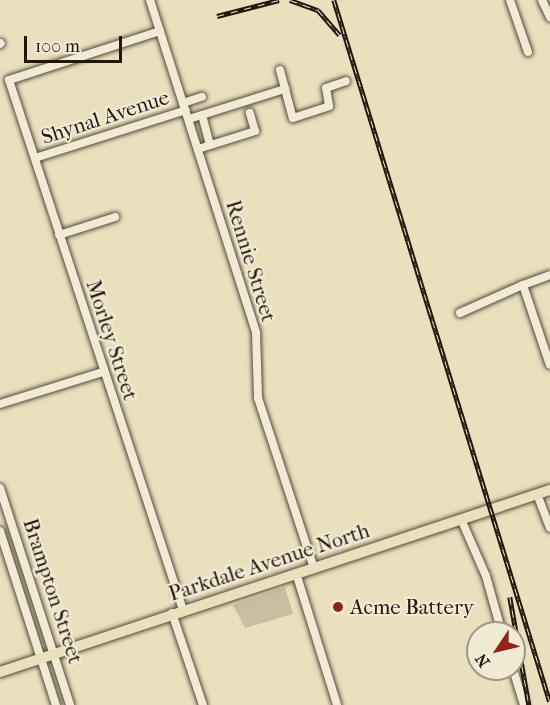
<!DOCTYPE html>
<style>
body{margin:0}
#map{position:relative;width:550px;height:705px;overflow:hidden;background:#eae0be;font-family:"IM FELL French Canon",serif}
div>[style]{position:absolute}
[style*='--x']{left:calc(var(--x)*1px);top:calc(var(--y)*1px);width:calc(var(--w)*1px);rotate:calc(var(--a)*1deg)}
.green>*{inset:0;background:#c8bea0}
.roads{filter:drop-shadow(0 0 2px #554939) drop-shadow(0 0 2px #554939)}
.minor>*{height:8px;margin:-4px;padding:0 4px;transform-origin:4px;border-radius:4px;background:#f1ebd5}
.major>*{height:10px;margin:-5px;padding:0 5px;transform-origin:5px;border-radius:5px;background:#eae0be}
.rail>*{height:4.5px;margin-top:-2.25px;transform-origin:0;background:repeating-linear-gradient(90deg,#f1ebd5 0 7px,#23170d 0 14px);box-sizing:border-box;border-block:2px solid #23170d}
.dots>*{width:16px;height:16px;translate:-50% -50%;box-sizing:border-box;border:3px solid #f1ebd5;border-radius:50%}
span{translate:-50% -50%;white-space:nowrap;text-align:center;line-height:1.15;-webkit-text-stroke:4.5px #f1ebd5;paint-order:stroke}
.street-label{font-size:21px;color:#23170d}
.poi-label{font-size:21px;color:#23170d}
.left{translate:0 -50%;text-align:left}
.north{position:absolute;left:466px;top:621px;width:60px;height:60px;box-sizing:border-box;background:#f1ebd5;border:2px solid #9f9685;border-radius:50%;rotate:235deg;font-size:16px;font-weight:700;line-height:24px;text-align:center;color:#23170d}
.north::after{content:'';display:block;margin:auto;width:21px;height:27px;background:#8f2418;clip-path:polygon(50% 0,100% 100%,50% 72%,0 100%)}
.scale{position:absolute;left:24px;top:36px;width:98px;height:27px;box-sizing:border-box;border:3px solid #23170d;border-top:0;padding-left:8px;font-size:18px;line-height:21px;white-space:nowrap;color:#23170d;-webkit-text-stroke:4px #f1ebd5;paint-order:stroke}
</style>
<div id="map">
<div class="green">
<i style="clip-path:polygon(285px 587px,293px 614px,245px 628px,233px 605px)"></i>
</div>
<div class="roads">
<div class="minor">
<i style="--x:150;--y:0;--w:349;--a:72.3"></i>
<i style="--x:256;--y:333;--w:65;--a:88.2"></i>
<i style="--x:258;--y:398;--w:179;--a:71.8"></i>
<i style="--x:510;--y:0;--w:55;--a:70.9"></i>
<i style="--x:542;--y:0;--w:19;--a:65"></i>
<i style="--x:160;--y:31;--w:159;--a:162"></i>
<i style="--x:9;--y:80;--w:558;--a:71.82"></i>
<i style="--x:0;--y:44;--w:1;--a:-45"></i>
<i style="--x:280;--y:70;--w:20;--a:75"></i>
<i style="--x:183;--y:103;--w:20;--a:-18"></i>
<i style="--x:202;--y:115;--w:31;--a:75"></i>
<i style="--x:189;--y:119;--w:101;--a:-17.4"></i>
<i style="--x:285;--y:89;--w:30;--a:75"></i>
<i style="--x:293;--y:118;--w:38;--a:-18"></i>
<i style="--x:329;--y:106;--w:18;--a:-99"></i>
<i style="--x:326;--y:88;--w:21;--a:-19"></i>
<i style="--x:198;--y:149;--w:60;--a:-17.5"></i>
<i style="--x:255;--y:131;--w:19;--a:-106"></i>
<i style="--x:35;--y:158;--w:158;--a:-17.6"></i>
<i style="--x:59;--y:235;--w:59;--a:-17.8"></i>
<i style="--x:523;--y:285;--w:29;--a:-20"></i>
<i style="--x:460;--y:313;--w:69;--a:-24"></i>
<i style="--x:523;--y:285;--w:84;--a:71.4"></i>
<i style="--x:0;--y:404;--w:108;--a:-17.3"></i>
<i style="--x:0;--y:488;--w:228;--a:72.1"></i>
<i style="--x:537;--y:494;--w:36;--a:69"></i>
<i style="--x:461;--y:519;--w:62;--a:66.3"></i>
<i style="--x:486;--y:576;--w:59;--a:74.3"></i>
<i style="--x:0;--y:531;--w:183;--a:72.2"></i>
<i style="--x:296;--y:573;--w:138;--a:72.7"></i>
<i style="--x:172;--y:613;--w:97;--a:71.4"></i>
<i style="--x:513;--y:669;--w:38;--a:73"></i>
</div>
<div class="major">
<i style="--x:0;--y:672;--w:579;--a:-18.31"></i>
</div>
</div>
<div class="rail">
<i style="--x:290;--y:0;--w:30;--a:20"></i>
<i style="--x:318;--y:10;--w:33;--a:49"></i>
<i style="--x:334;--y:0;--w:734;--a:72.9"></i>
<i style="--x:217;--y:16;--w:64;--a:-14.5"></i>
<i style="--x:510;--y:597;--w:110;--a:80"></i>
</div>
<div class="dots">
<i style="left:338px;top:607px;background:#8f2418"></i>
</div>
<div class="street-label">
<span style="left:105px;top:117px;rotate:-18deg">Shynal Avenue</span>
<span style="left:251px;top:261px;rotate:73deg">Rennie Street</span>
<span style="left:112px;top:340px;rotate:72deg">Morley Street</span>
<span style="left:269px;top:562px;rotate:-18deg">Parkdale Avenue North</span>
<span style="left:53px;top:591px;rotate:72deg">Brampton Street</span>
</div>
<div class="poi-label">
<span class="left" style="left:350px;top:607px">Acme Battery</span>
</div>
<div class="north">N</div>
<div class="scale">100 m</div>
</div>
